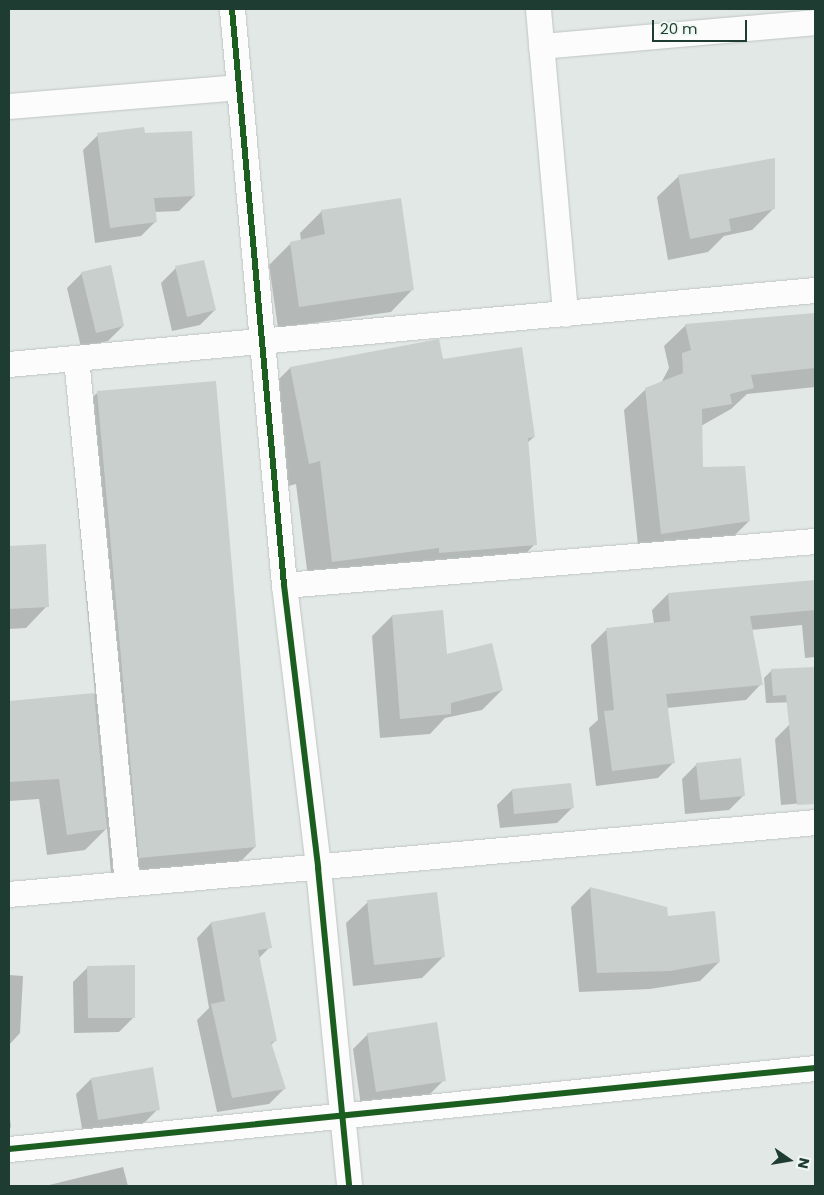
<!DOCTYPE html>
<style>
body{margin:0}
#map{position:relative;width:824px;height:1195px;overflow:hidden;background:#e2e8e5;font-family:Poppins,sans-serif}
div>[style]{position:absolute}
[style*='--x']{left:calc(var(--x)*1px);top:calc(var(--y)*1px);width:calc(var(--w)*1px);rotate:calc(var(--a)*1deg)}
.shadow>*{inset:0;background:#0003}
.building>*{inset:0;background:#c9cfcc}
.roads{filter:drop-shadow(0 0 1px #bfc5c2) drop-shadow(0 0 1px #bfc5c2)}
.street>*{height:25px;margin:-12.5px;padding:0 12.5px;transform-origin:12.5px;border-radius:12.5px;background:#fbfcfb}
.cycleway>*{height:6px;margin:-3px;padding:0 3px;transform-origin:3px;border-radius:3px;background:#1b5e20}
span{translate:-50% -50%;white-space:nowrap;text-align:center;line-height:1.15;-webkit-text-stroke:4px #f0f8f3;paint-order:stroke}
.frame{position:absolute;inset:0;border:10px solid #1f3c33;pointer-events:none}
.north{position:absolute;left:764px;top:1135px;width:50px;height:50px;-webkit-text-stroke:4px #f0f8f3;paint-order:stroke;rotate:103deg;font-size:14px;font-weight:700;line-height:20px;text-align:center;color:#1f3c33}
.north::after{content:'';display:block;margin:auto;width:18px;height:22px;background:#1f3c33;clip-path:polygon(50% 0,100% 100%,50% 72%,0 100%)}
.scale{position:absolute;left:652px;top:20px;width:95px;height:22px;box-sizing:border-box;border:2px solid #1f3c33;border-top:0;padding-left:6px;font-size:15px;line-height:18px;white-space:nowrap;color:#1f3c33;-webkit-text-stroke:4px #f0f8f3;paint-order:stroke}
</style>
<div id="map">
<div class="shadow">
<i style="clip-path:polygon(144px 134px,194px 196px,179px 211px,154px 212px,156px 221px,141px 236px,95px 243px,83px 150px,98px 135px)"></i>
<i style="clip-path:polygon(679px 176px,774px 208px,752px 230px,724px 236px,708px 252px,668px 260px,657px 197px)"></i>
<i style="clip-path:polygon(322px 211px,412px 290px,391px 312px,278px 328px,269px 265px,291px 243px,301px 241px,300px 233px)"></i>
<i style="clip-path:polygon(176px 268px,215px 310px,200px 325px,172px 331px,161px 283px)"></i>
<i style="clip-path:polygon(82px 273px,123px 326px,108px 341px,81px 347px,67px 288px)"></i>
<i style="clip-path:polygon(815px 314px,815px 387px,747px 394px,731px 409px,701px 426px,702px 468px,749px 521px,728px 542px,639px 555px,624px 410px,646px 389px,661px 383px,669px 368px,664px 346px,686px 325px)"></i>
<i style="clip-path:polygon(442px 360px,534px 437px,527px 443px,535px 544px,512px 568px,309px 585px,296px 484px,285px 487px,266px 392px,290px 368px)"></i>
<i style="clip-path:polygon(97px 393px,255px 847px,228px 874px,112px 884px,107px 828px,85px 850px,47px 855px,39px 799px,9px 801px,9px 702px,95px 694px,70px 420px)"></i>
<i style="clip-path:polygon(45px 546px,47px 606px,26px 628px,9px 629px,9px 548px)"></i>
<i style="clip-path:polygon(815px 581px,815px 657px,805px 658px,802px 625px,751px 630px,761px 684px,746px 700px,667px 708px,674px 762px,658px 778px,596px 786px,589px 728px,598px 720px,591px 645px,607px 629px,654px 624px,652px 610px,668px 594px)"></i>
<i style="clip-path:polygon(392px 616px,445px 656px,502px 690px,482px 710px,445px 718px,430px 734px,380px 738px,372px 636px)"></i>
<i style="clip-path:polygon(772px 670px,798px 702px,766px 703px,764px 678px)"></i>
<i style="clip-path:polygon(815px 721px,815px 802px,781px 805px,775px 739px,790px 724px)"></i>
<i style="clip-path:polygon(697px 764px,744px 795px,729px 810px,685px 814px,682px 779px)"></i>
<i style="clip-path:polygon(512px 790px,572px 808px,557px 823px,500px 828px,497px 805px)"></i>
<i style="clip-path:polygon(590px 888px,666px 908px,666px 917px,719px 962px,700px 981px,650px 989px,579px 992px,571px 907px)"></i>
<i style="clip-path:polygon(368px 902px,443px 957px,422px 978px,353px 986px,346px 923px)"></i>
<i style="clip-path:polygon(211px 923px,270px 947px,258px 959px,276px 1040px,270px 1046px,284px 1089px,269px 1104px,217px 1112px,197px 1020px,209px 1008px,197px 938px)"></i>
<i style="clip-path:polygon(88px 967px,134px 1017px,119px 1032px,74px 1033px,73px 982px)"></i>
<i style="clip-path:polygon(9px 975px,23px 976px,20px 1033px,9px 1045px)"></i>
<i style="clip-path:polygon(368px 1034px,444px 1080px,429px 1095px,361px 1106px,353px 1049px)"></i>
<i style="clip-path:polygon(91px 1079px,157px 1110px,142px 1125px,83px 1134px,76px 1094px)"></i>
<i style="clip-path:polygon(9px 1111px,11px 1127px,9px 1129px)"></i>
<i style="clip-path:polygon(123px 1167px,128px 1186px,45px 1186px)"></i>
</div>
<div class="building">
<i style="clip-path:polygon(144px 127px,145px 133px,192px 131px,195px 196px,154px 198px,157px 222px,110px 228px,97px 133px)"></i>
<i style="clip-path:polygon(775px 158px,775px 209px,729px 219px,731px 231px,690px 239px,678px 175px)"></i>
<i style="clip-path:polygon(401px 198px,414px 290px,299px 307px,290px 242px,325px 234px,321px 210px)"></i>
<i style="clip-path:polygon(204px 260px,216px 310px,187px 317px,175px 266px)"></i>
<i style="clip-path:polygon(111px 265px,124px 326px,96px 333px,81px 272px)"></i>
<i style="clip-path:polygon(815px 313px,815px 368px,751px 375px,754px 388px,730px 394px,732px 404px,702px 409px,703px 467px,745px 466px,750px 521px,661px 534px,645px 388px,683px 373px,682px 353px,691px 350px,685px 324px)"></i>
<i style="clip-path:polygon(439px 339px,443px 359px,522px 347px,535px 437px,528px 438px,537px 545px,439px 553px,439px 548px,332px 562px,320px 461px,309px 464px,290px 367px)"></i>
<i style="clip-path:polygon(216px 381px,256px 847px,139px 858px,97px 391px)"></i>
<i style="clip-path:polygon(46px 544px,49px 607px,9px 609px,9px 546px)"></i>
<i style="clip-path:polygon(815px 580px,815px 610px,750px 616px,763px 685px,666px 694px,675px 763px,612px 771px,604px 711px,614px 710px,606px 628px,670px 621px,668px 593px)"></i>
<i style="clip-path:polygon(443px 610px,447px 654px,492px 643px,503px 690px,451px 703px,451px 714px,400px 719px,392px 615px)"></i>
<i style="clip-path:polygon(815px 667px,815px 804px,797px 805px,786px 695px,773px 696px,771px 669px)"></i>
<i style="clip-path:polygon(94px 693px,107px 829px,67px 835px,59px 779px,9px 782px,9px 701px)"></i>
<i style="clip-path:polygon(741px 758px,745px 796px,700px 800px,696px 763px)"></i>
<i style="clip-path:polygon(571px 783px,574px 808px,514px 814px,512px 789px)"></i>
<i style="clip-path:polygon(590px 887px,667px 907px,668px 916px,715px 911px,720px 962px,670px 971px,597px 973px)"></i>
<i style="clip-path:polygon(437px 892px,445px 957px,374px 965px,367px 900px)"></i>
<i style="clip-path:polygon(265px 912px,272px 948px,258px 950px,277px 1041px,271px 1042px,286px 1089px,232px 1098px,211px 1004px,225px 1001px,211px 922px)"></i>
<i style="clip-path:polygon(135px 965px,135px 1018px,88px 1018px,87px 966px)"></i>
<i style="clip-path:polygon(437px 1022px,446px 1081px,376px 1092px,367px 1033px)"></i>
<i style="clip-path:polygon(153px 1067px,160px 1110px,98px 1120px,91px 1078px)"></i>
</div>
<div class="roads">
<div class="street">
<i style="--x:232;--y:9;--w:578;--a:84.84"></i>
<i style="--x:284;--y:585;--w:285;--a:83.1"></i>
<i style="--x:318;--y:868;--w:320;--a:84.4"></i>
<i style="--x:538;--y:9;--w:306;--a:84.9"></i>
<i style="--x:541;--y:46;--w:275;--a:-5"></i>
<i style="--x:9;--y:106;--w:231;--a:-4.7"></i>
<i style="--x:76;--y:358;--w:527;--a:84.45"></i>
<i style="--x:9;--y:364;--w:809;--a:-5.25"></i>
<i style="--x:284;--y:585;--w:533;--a:-4.74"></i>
<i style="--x:9;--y:894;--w:809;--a:-5.1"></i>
<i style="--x:9;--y:1149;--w:810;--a:-5.74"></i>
</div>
</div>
<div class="cycleway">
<i style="--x:232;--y:9;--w:578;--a:84.84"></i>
<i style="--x:284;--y:585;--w:285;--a:83.1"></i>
<i style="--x:318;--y:868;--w:320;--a:84.4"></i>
<i style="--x:9;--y:1149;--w:810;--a:-5.74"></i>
</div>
<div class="frame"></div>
<div class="north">N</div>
<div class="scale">20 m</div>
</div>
